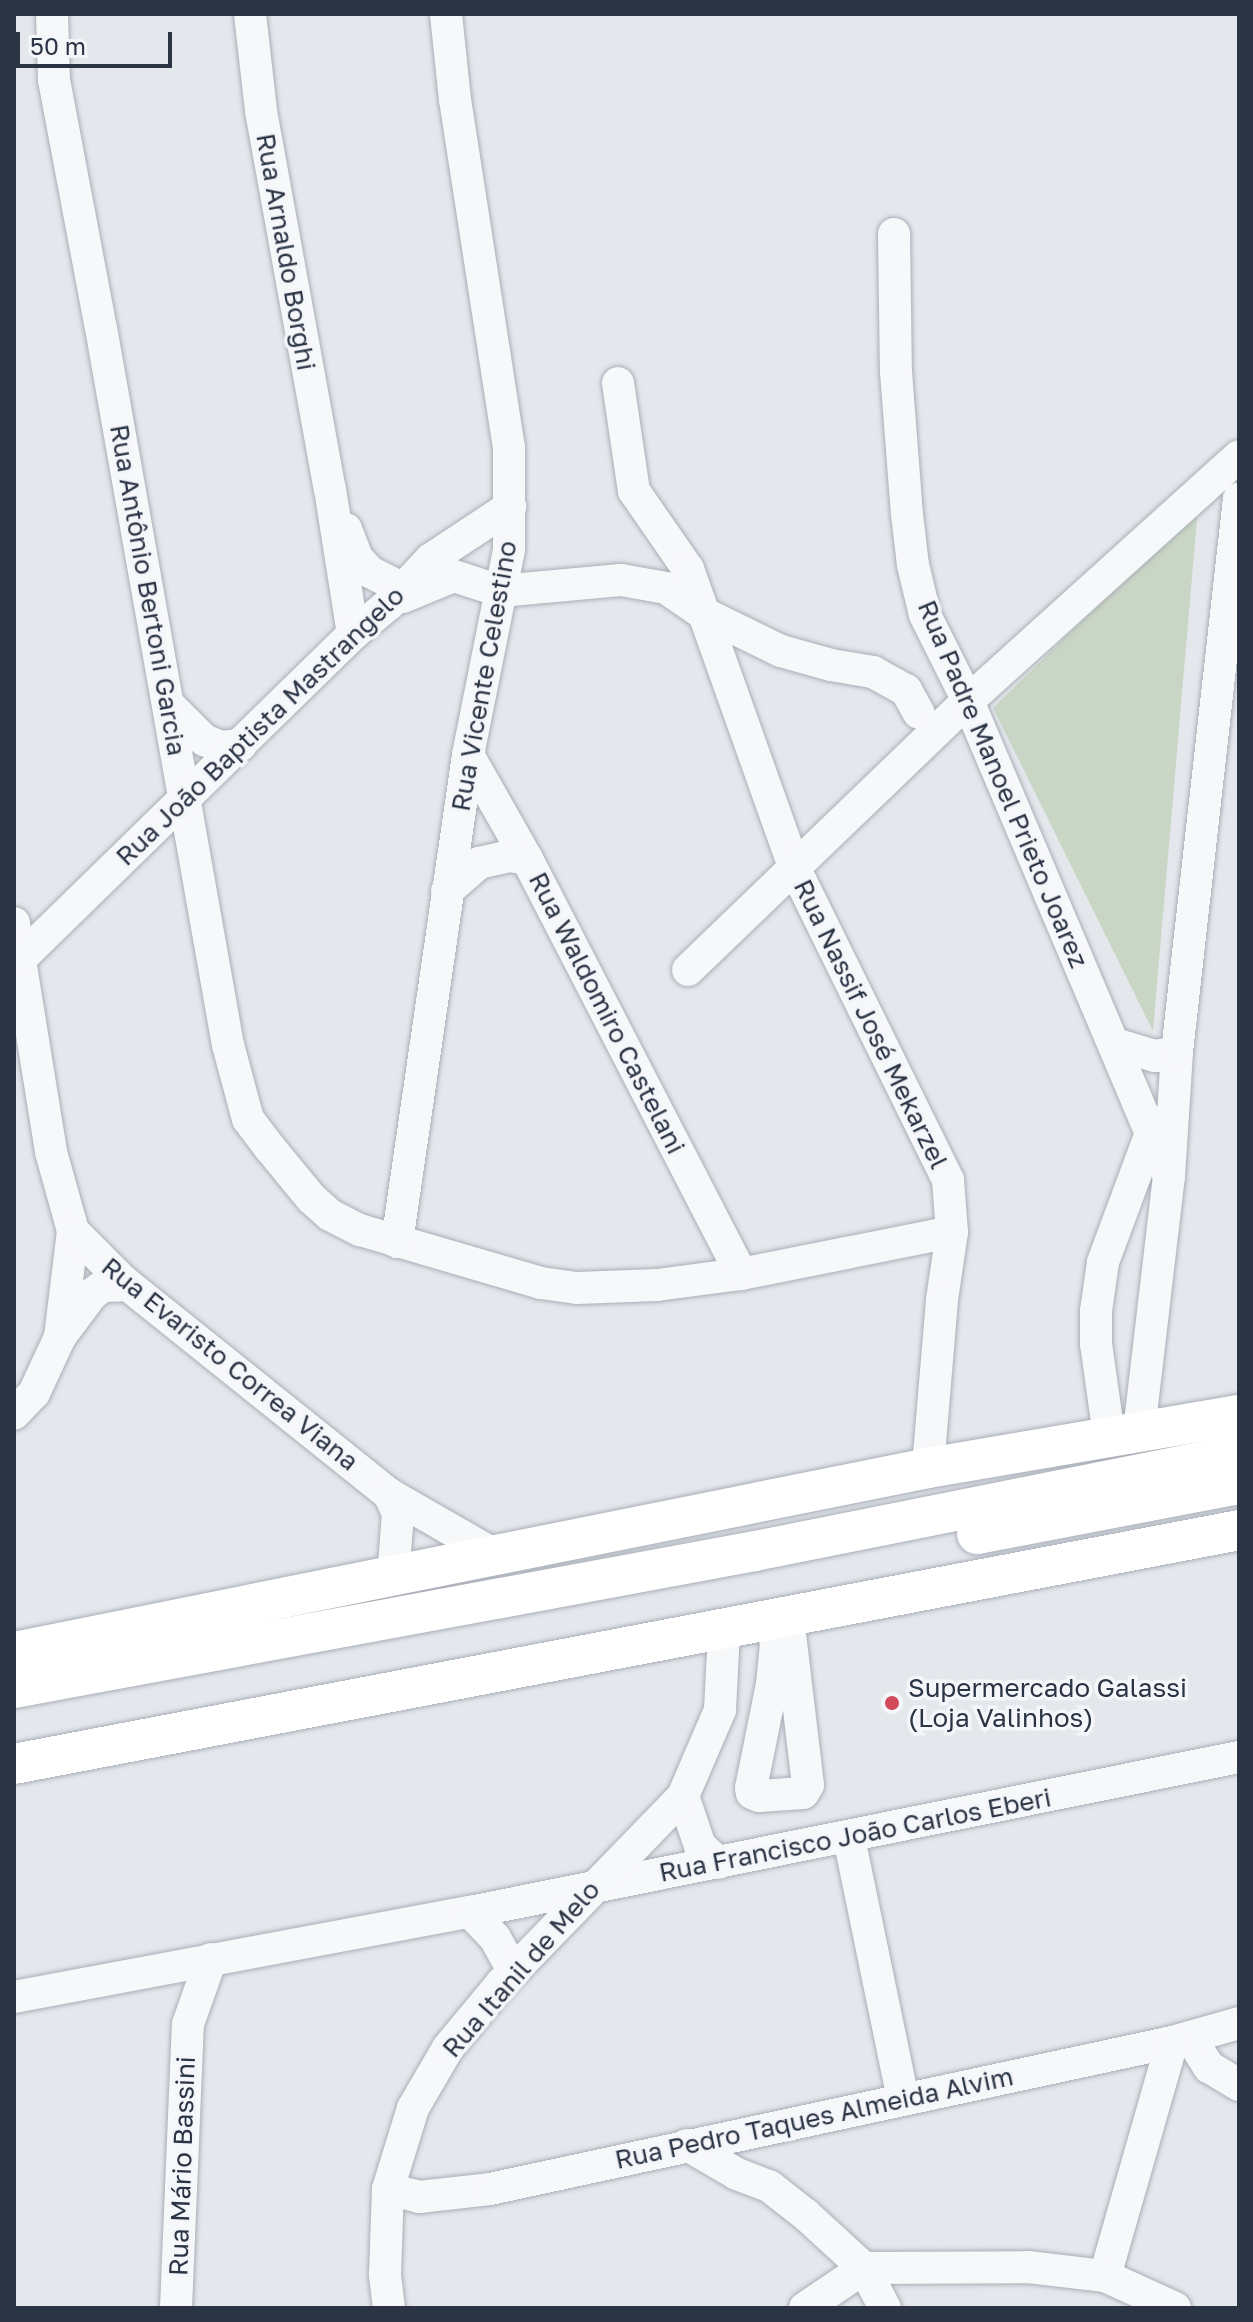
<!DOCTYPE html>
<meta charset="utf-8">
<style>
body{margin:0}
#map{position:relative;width:1253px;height:2322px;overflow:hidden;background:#e4e7ec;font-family:"Golos Text",sans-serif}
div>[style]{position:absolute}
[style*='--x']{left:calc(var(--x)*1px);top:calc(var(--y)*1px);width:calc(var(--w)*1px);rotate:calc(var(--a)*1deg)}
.green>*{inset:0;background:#c9d6c5}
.roads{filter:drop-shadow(0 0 2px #a9aeb7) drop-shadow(0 0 2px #a9aeb7)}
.minor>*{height:32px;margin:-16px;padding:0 16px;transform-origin:16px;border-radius:16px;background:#f7f8fa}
.major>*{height:40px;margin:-20px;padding:0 20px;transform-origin:20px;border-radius:20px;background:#fff}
.dots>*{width:22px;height:22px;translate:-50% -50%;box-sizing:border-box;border:4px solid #f4f6f9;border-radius:50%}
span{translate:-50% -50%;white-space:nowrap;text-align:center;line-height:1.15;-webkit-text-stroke:7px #f4f6f9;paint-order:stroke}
.street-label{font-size:26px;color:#2b3445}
.poi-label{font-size:26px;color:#2b3445}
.left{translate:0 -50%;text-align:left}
.frame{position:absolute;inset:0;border:16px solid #2b3445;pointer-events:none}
.scale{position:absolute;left:16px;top:32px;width:156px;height:36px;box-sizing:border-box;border:4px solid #2b3445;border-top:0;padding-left:10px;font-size:24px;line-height:28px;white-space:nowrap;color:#2b3445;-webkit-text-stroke:6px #f4f6f9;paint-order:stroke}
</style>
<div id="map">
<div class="green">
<i style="clip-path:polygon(1198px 507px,1153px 1031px,993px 708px)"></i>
</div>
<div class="roads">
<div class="minor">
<i style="--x:52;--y:14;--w:66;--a:88.3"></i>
<i style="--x:54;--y:80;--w:252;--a:79.3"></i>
<i style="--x:101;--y:328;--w:728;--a:79.96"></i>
<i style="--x:228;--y:1045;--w:77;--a:74.9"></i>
<i style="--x:248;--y:1119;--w:36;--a:53"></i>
<i style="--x:270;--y:1148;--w:65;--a:50.6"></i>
<i style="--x:311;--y:1198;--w:25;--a:42"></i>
<i style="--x:330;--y:1215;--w:34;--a:27"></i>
<i style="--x:360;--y:1230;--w:189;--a:16.3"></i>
<i style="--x:541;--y:1283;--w:36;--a:8"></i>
<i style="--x:577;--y:1288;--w:80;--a:-2.1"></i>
<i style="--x:657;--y:1285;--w:85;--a:-7.5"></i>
<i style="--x:741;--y:1274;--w:215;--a:-11.3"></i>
<i style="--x:250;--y:14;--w:98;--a:83.5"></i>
<i style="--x:261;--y:111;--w:384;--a:79.7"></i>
<i style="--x:330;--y:489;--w:147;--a:81"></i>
<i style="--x:894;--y:234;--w:138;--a:89.2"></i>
<i style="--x:896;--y:372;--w:142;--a:85.6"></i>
<i style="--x:907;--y:514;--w:51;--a:83.3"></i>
<i style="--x:913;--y:565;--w:51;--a:76.5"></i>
<i style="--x:925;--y:615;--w:96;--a:63.4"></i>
<i style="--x:968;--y:701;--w:516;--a:67.06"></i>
<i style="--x:618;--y:383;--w:109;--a:81.6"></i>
<i style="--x:634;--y:491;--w:95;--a:55.3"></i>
<i style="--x:688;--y:569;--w:316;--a:70.4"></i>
<i style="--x:794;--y:867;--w:349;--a:63.8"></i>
<i style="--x:948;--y:1180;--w:52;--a:85.6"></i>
<i style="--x:952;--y:1232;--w:69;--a:98.4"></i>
<i style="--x:942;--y:1300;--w:169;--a:94.8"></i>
<i style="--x:346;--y:529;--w:31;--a:69"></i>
<i style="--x:357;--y:558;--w:19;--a:47"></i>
<i style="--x:370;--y:572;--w:36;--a:27"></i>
<i style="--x:403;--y:597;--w:55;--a:-22.4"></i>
<i style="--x:454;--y:576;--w:48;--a:18.1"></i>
<i style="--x:500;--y:591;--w:121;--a:-5.2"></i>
<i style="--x:621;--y:580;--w:46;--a:10.1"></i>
<i style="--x:666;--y:588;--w:42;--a:34.4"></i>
<i style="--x:701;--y:612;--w:89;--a:26"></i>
<i style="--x:781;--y:651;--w:52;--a:15.6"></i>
<i style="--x:831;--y:665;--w:43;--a:9.5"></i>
<i style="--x:873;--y:672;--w:38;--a:29"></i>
<i style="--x:906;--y:690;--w:26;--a:61"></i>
<i style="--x:169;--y:705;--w:49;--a:45"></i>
<i style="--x:204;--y:740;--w:18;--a:22"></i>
<i style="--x:221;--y:747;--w:20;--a:-6"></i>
<i style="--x:468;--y:755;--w:120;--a:60.4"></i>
<i style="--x:527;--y:859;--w:467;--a:62.7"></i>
<i style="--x:447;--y:891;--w:43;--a:-41.2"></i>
<i style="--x:479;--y:863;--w:32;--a:-13"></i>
<i style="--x:510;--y:856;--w:17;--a:10"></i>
<i style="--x:14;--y:923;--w:232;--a:80.8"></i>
<i style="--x:51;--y:1152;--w:82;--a:74.4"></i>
<i style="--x:73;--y:1231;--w:107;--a:97"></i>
<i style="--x:60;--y:1337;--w:62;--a:114.9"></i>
<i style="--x:34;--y:1393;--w:29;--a:134"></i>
<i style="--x:21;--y:958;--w:464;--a:-44.3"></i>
<i style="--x:353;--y:634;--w:47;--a:-39.8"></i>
<i style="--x:389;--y:604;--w:62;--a:-47"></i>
<i style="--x:431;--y:559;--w:95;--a:-33.4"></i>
<i style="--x:688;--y:970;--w:388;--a:-43.9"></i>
<i style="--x:968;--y:701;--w:365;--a:-42.1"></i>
<i style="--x:1115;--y:1044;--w:42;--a:16.7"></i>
<i style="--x:1155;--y:1056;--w:22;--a:-10"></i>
<i style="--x:73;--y:1231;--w:71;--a:45"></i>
<i style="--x:123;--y:1281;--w:341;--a:38.7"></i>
<i style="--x:389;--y:1494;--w:122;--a:29.9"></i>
<i style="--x:397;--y:1242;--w:492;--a:-81.7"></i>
<i style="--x:468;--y:755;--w:210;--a:-78.7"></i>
<i style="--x:509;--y:549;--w:101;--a:-90"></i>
<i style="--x:509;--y:448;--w:352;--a:-98.8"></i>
<i style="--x:455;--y:100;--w:86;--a:-96"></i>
<i style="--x:60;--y:1337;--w:54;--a:-53.3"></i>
<i style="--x:92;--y:1294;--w:14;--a:-36"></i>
<i style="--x:103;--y:1286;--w:24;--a:-2"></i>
<i style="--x:1139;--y:1431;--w:257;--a:-83.3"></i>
<i style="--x:1169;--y:1176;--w:124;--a:-86.3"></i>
<i style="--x:1177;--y:1052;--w:557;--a:-83.61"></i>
<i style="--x:1109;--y:1436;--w:93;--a:-98"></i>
<i style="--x:1096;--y:1344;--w:33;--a:-90"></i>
<i style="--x:1096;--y:1311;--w:49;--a:-81.9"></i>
<i style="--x:1103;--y:1262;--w:149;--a:-69.6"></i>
<i style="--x:389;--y:1494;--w:21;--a:65"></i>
<i style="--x:398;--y:1513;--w:65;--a:94.4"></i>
<i style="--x:772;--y:1620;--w:24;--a:81"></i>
<i style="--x:776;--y:1644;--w:40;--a:95.7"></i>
<i style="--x:772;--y:1684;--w:106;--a:101.4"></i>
<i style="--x:751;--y:1788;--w:5;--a:79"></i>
<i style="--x:752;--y:1793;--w:8;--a:23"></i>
<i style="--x:759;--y:1796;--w:44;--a:-3.9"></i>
<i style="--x:803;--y:1793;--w:9;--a:-58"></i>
<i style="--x:808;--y:1785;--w:169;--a:-96.8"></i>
<i style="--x:683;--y:1796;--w:53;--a:71.2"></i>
<i style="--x:700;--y:1846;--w:25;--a:42"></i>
<i style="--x:849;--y:1838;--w:266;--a:78.3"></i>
<i style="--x:470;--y:1912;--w:36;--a:46"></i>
<i style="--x:495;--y:1938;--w:38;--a:61"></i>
<i style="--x:14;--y:1997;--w:464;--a:-10.6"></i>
<i style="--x:470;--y:1912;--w:784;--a:-11.4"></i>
<i style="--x:1190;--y:2037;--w:36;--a:58"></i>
<i style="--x:1209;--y:2067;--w:35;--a:31"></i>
<i style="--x:687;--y:2145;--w:58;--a:30.1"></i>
<i style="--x:737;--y:2174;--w:34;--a:21"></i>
<i style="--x:769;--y:2186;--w:46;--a:37.9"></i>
<i style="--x:805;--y:2214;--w:80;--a:42.5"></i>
<i style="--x:864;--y:2268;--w:45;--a:62.3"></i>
<i style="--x:388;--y:2189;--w:32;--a:14"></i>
<i style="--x:419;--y:2197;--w:71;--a:-6.4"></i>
<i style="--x:490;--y:2189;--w:698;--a:-12.16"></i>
<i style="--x:1172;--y:2042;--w:70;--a:-15.8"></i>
<i style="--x:1105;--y:2276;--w:243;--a:-74"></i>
<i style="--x:176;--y:2308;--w:284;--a:-87.6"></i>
<i style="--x:188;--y:2024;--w:69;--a:-70.5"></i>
<i style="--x:389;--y:2308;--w:34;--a:-97"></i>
<i style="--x:385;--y:2274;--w:85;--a:-88"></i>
<i style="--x:388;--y:2189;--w:85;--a:-72.8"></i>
<i style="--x:413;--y:2108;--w:69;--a:-59.7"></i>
<i style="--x:448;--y:2048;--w:85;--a:-50.3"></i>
<i style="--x:502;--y:1983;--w:260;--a:-45.9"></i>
<i style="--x:683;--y:1796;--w:94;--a:-66.7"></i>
<i style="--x:720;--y:1710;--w:80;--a:-87.1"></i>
<i style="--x:805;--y:2308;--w:71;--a:-34.1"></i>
<i style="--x:864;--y:2268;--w:164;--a:-0.3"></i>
<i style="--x:1028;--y:2267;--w:78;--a:6.7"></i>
<i style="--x:1105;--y:2276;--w:77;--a:24.6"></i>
</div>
<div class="major">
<i style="--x:977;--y:1534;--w:267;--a:-10.8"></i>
<i style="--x:14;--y:1652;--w:932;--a:-11.38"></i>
<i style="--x:928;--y:1468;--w:315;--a:-9.7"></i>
<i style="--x:14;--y:1688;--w:754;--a:-10.47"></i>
<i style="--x:755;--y:1551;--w:494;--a:-11.3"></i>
<i style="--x:14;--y:1764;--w:1247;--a:-10.81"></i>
</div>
</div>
<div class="dots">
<i style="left:892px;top:1703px;background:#d1495b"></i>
</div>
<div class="street-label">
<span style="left:286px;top:252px;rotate:80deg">Rua Arnaldo Borghi</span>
<span style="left:148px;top:590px;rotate:80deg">Rua Antônio Bertoni Garcia</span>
<span style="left:484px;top:676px;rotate:-80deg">Rua Vicente Celestino</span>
<span style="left:260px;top:726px;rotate:-44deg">Rua João Baptista Mastrangelo</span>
<span style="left:1003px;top:784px;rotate:67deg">Rua Padre Manoel Prieto Joarez</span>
<span style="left:607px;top:1013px;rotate:63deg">Rua Waldomiro Castelani</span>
<span style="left:871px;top:1024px;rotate:64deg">Rua Nassif José Mekarzel</span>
<span style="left:230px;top:1364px;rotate:39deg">Rua Evaristo Correa Viana</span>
<span style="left:855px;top:1835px;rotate:-11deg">Rua Francisco João Carlos Eberi</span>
<span style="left:521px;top:1969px;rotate:-49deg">Rua Itanil de Melo</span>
<span style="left:814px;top:2118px;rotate:-12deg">Rua Pedro Taques Almeida Alvim</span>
<span style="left:182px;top:2166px;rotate:-88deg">Rua Mário Bassini</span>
</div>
<div class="poi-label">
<span class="left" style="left:908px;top:1703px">Supermercado Galassi<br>(Loja Valinhos)</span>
</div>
<div class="frame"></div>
<div class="scale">50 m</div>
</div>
